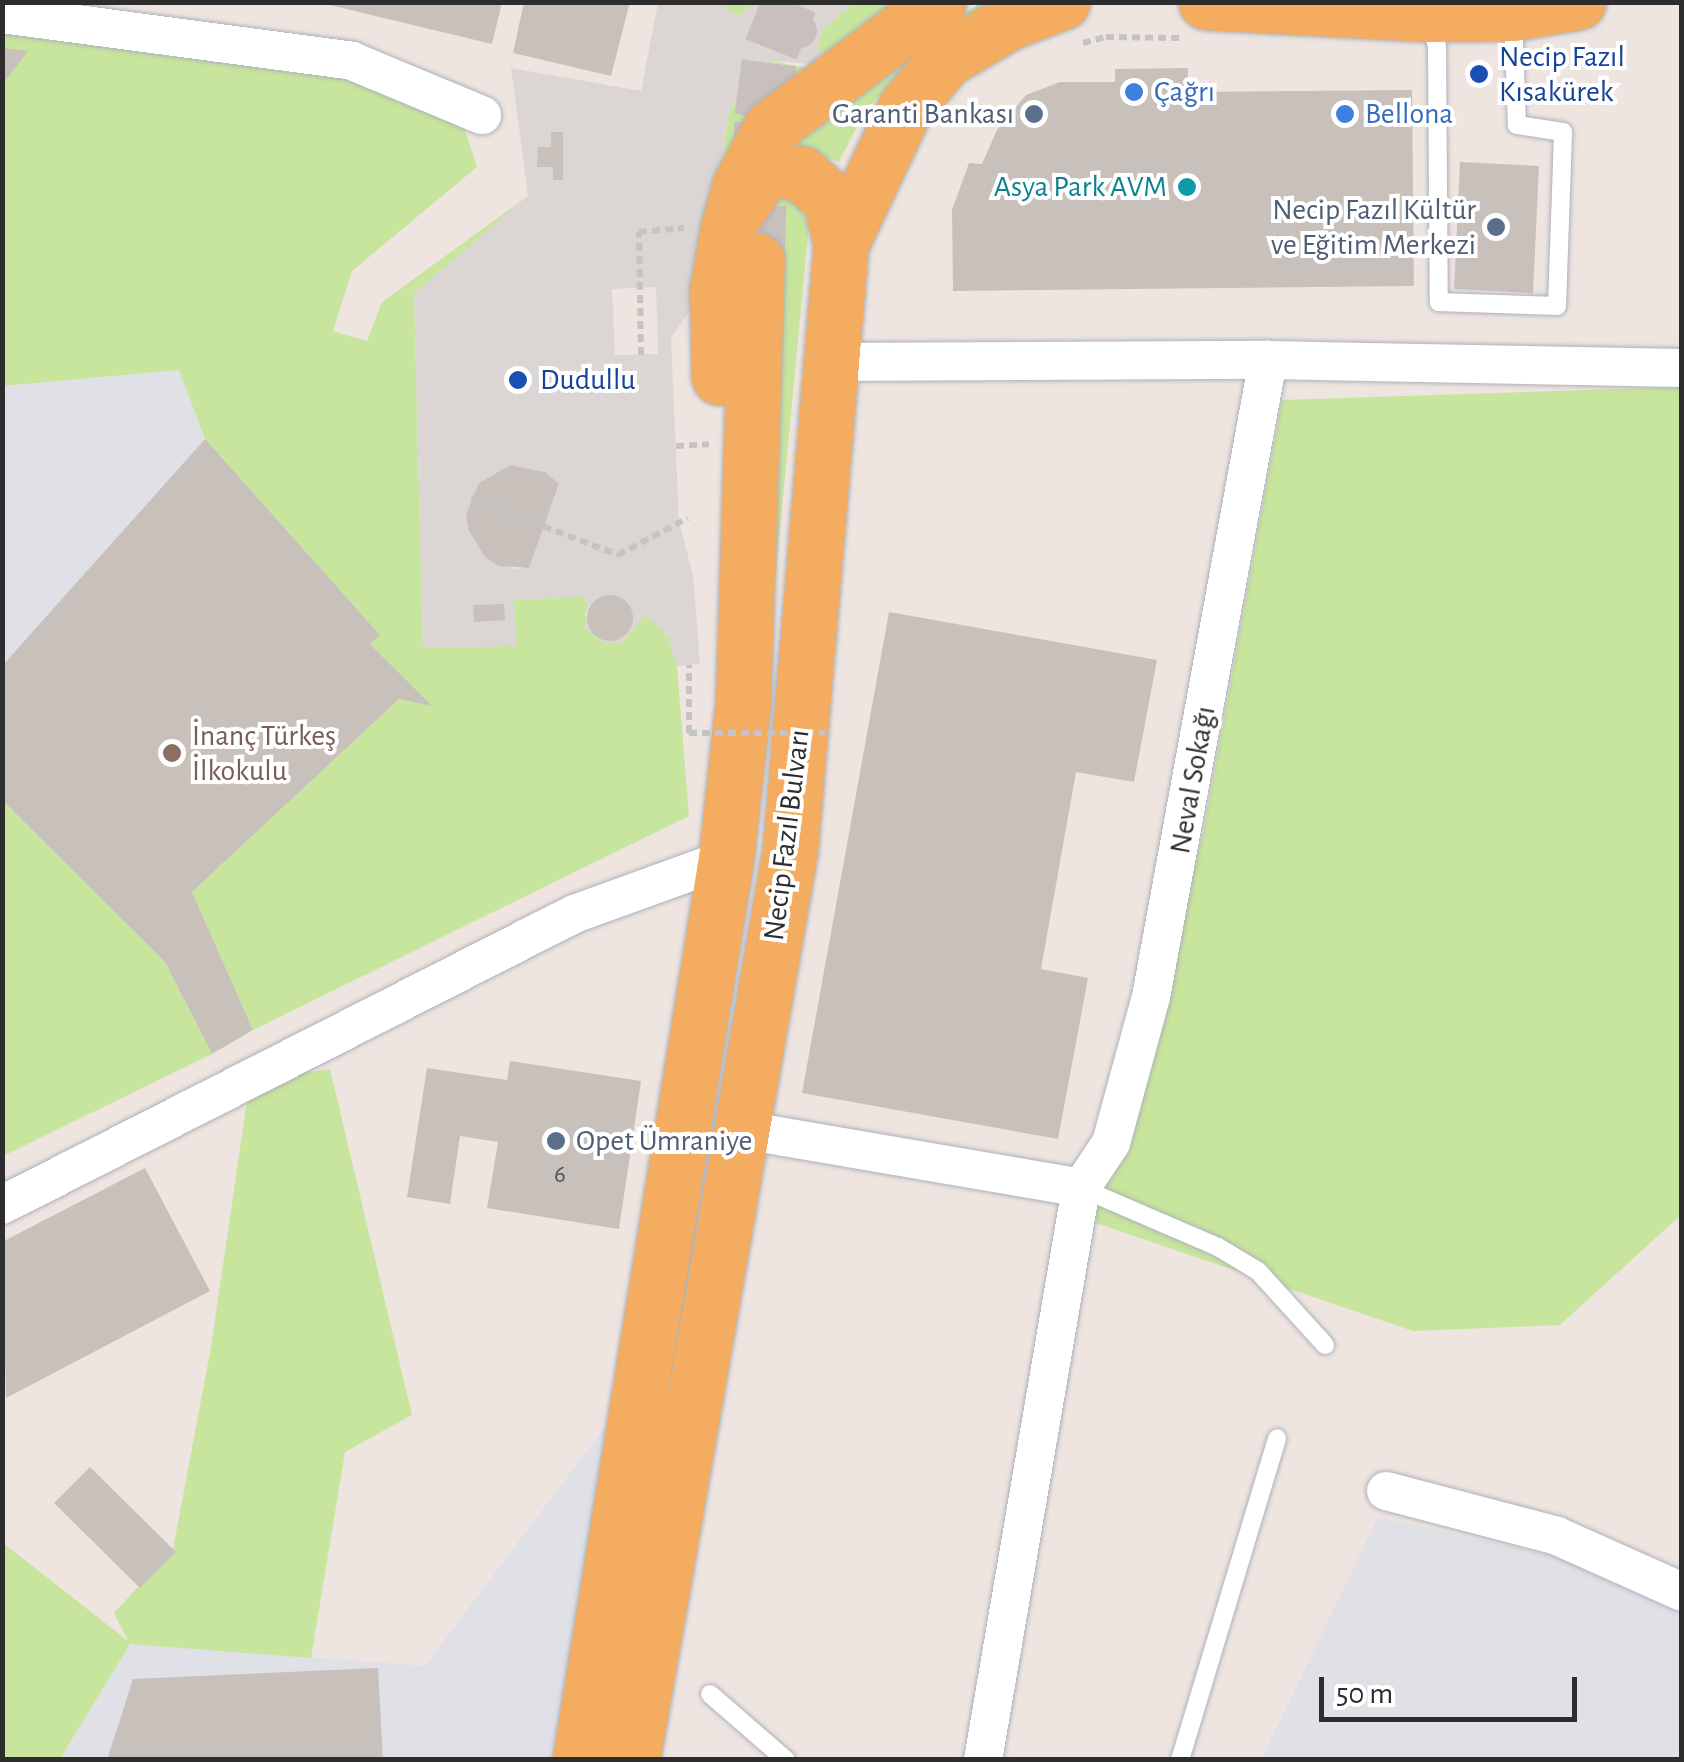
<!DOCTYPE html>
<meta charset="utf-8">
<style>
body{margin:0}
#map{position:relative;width:1684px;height:1762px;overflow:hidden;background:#efe5e0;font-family:"Alegreya Sans",sans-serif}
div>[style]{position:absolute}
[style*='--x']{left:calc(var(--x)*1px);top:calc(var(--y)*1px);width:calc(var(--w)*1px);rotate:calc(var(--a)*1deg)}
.industrial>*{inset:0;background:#e0e0e7}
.green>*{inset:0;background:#c7e59c}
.plaza>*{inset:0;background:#dbd6d3}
.building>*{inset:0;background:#c8c0bb}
.round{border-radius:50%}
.primary-tunnel>*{height:55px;margin-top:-27.5px;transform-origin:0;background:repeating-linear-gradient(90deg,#c8c0bc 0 55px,transparent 0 83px)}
.path>*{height:6px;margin-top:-3px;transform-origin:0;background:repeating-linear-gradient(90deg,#c4c4c4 0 8px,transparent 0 13px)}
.roads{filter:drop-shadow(0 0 2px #adb2ba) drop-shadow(0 0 2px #adb2ba)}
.lane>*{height:18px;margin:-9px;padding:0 9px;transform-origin:9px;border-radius:9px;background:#fff}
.street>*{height:38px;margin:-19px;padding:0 19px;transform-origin:19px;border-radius:19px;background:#fff}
.primary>*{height:55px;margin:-27.5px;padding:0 27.5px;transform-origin:27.5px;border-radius:27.5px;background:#f3ac60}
.path-bridge>*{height:6px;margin-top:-3px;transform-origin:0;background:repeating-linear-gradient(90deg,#c4c4c4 0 8px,transparent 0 13px)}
.dots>*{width:28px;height:28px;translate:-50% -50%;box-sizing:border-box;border:5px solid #fff;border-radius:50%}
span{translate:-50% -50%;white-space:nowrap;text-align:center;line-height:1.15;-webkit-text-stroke:8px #fff;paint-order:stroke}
.number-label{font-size:25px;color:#545250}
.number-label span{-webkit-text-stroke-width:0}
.transit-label{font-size:30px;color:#164399}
.left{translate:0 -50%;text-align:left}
.shop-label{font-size:30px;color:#366cbe}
.service-label{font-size:30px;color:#4e5e75}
.right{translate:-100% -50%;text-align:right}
.culture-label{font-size:30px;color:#0d838f}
.education-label{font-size:30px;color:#785e54}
.street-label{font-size:30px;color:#2d2d2d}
.frame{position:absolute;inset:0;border:5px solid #2d2d2d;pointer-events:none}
.scale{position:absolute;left:1319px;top:1677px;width:258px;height:45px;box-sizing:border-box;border:5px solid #2d2d2d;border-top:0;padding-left:12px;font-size:30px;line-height:35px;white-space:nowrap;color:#2d2d2d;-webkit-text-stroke:8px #fff;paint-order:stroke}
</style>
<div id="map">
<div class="industrial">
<i style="clip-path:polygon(179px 370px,205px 439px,3px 666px,3px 386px)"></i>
<i style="clip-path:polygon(619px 1408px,559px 1759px,60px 1760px,130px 1643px,425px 1666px)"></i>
<i style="clip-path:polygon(1378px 1517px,1572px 1560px,1681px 1611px,1681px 1759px,1261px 1760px)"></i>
</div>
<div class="green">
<i style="clip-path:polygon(715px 3px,756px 3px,739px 16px)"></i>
<i style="clip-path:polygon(854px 3px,907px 3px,827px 65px,817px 48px,822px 30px)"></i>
<i style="clip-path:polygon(980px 3px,1018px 3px,906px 68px,865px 111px,839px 162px,782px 143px)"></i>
<i style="clip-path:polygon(3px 27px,351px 72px,465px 130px,477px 167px,352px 271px,333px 331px,367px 341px,382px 302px,528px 196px,414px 294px,423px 647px,512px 600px,582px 596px,589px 605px,585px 616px,621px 643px,645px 615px,654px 617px,673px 644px,677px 666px,689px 816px,253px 1030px,192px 892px,399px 699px,430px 705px,370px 644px,379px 634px,205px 439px,179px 370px,3px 386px)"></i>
<i style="clip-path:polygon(773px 61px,806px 68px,720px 174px,729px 110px)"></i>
<i style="clip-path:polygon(774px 192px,795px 200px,809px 225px,775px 582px,777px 260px,739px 260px)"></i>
<i style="clip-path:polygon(1681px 387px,1681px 1215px,1560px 1325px,1413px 1331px,1093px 1222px,1203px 834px,1282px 400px)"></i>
<i style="clip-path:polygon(2px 800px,165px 962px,212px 1054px,3px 1156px)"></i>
<i style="clip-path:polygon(330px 1069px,412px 1415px,345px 1452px,311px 1658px,130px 1644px,60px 1759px,3px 1759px,2px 1542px,128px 1641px,114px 1613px,173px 1549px,211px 1347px,250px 1080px)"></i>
</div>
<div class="plaza">
<i style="clip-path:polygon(evenodd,658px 3px,715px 3px,739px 16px,756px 3px,854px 3px,822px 30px,818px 48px,827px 65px,773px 61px,729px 110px,702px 293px,671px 338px,679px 522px,693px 575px,700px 664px,677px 666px,667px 634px,645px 615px,621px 643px,605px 644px,584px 628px,589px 605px,582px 596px,513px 600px,517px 646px,423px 648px,414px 293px,528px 196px,511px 68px,641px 91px,658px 3px,656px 287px,658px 354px,615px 355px,612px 289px,656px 287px,658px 3px,510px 465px,545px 472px,559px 485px,529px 567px,515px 569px,485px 557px,468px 531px,466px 514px,479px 483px,510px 465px)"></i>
</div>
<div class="building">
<i style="clip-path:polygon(317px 2px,502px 2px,492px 44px)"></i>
<i style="clip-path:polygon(524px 2px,630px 2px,611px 76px,513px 53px)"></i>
<i class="round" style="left:783px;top:14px;width:34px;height:34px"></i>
<i style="clip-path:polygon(2px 48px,28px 51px,2px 85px)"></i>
<i style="clip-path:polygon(1188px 68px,1188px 92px,1412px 90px,1414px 286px,953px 291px,952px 210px,969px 163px,982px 164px,997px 130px,1026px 95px,1060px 82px,1115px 82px,1115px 69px)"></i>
<i style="clip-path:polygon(551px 132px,563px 132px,563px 180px,553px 180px,553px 167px,537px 167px,538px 147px,551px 147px)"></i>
<i style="clip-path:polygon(1460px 162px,1539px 166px,1533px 293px,1454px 289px)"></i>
<i style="clip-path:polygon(205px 439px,380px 635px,370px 644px,432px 706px,399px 699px,192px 892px,253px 1030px,212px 1054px,165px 962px,2px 800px,2px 666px)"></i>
<i style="clip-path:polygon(510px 465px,545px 472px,559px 484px,529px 568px,499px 566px,485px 557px,468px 530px,466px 514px,479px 483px)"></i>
<i class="round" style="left:587px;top:595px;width:46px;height:46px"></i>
<i style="clip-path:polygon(504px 604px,505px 620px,474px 622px,473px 605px)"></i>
<i style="clip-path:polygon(889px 612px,1157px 660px,1134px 782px,1076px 772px,1041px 969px,1088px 978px,1058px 1139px,802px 1093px)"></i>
<i style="clip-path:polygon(510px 1061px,641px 1081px,619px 1229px,487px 1208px,498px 1142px,460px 1136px,450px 1204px,407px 1197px,427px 1068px,507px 1080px)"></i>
<i style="clip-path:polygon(145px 1168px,210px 1291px,6px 1398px,2px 1242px)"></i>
<i style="clip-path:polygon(90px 1467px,176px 1552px,140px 1588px,54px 1503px)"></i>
<i style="clip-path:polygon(378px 1668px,383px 1760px,107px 1760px,133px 1679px)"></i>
</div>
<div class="primary-tunnel">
<i style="--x:757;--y:260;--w:143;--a:-88"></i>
<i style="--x:762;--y:117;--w:69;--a:-82.5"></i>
<i style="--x:771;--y:49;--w:51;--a:-68"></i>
</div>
<div class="path">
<i style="--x:1083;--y:43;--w:24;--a:-15"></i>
<i style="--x:1106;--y:37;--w:73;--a:0.8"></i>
<i style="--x:641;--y:355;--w:123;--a:-90.9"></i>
<i style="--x:639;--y:232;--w:45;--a:-5.1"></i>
<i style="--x:676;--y:446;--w:33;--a:-3"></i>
<i style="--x:471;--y:498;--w:158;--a:21.2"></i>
<i style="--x:618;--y:555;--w:79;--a:-27.9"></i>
<i style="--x:689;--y:733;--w:68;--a:-90"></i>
</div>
<div class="roads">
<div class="lane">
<i style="--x:1430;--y:20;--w:27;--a:75"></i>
<i style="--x:1437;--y:46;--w:256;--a:89.6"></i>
<i style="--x:1439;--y:302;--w:118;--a:1.9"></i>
<i style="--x:1557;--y:306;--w:174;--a:-88"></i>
<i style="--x:1563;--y:132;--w:47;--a:-171.3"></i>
<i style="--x:1517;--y:125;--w:108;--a:-92.1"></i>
<i style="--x:1081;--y:1188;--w:149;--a:23.3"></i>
<i style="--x:1218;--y:1247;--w:47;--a:31"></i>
<i style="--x:1258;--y:1271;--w:100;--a:47.8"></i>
<i style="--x:710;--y:1694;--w:101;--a:41"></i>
<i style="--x:1180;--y:1760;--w:336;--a:-73.2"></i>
</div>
<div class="street">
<i style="--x:2;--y:14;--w:353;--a:7.6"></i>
<i style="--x:352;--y:61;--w:141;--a:22.6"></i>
<i style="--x:827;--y:362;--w:441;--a:-0.3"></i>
<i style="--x:1268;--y:360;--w:414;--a:1.1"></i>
<i style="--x:743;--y:1130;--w:343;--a:9.7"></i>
<i style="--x:2;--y:1205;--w:642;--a:-26.96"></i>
<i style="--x:574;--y:914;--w:162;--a:-19.9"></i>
<i style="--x:1386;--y:1491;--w:177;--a:14.7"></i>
<i style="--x:1557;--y:1536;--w:137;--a:24.1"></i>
<i style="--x:983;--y:1760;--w:580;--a:-80.28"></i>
<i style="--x:1081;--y:1188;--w:54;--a:-56.3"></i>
<i style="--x:1111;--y:1143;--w:151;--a:-74.7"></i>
<i style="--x:1151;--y:997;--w:648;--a:-79.59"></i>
</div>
<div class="primary">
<i style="--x:1206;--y:2;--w:223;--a:3.1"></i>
<i style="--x:1429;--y:14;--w:84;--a:-0.7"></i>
<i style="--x:1513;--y:13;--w:66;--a:-9.6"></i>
<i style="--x:737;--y:211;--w:45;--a:-56"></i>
<i style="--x:762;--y:174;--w:16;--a:-18"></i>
<i style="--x:777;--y:169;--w:25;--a:11"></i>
<i style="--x:802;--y:174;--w:38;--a:42"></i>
<i style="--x:830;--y:199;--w:46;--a:76.3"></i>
<i style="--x:719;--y:377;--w:86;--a:-91.3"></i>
<i style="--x:717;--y:291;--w:64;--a:-80.1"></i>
<i style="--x:728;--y:228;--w:45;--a:-74.4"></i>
<i style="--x:740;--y:185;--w:66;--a:-61.9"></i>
<i style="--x:771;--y:127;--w:209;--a:-36.7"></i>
<i style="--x:580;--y:1760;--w:913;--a:-80.8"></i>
<i style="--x:726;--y:859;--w:158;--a:-83.8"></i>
<i style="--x:743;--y:702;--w:442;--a:-88.2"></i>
<i style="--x:632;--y:1760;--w:924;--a:-80.15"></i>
<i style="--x:790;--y:850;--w:608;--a:-85.19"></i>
<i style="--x:841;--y:244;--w:150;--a:-64.8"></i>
<i style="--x:905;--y:108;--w:64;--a:-50.1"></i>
<i style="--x:946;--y:59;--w:73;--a:-30.4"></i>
<i style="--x:1009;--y:22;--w:57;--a:-20.7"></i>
</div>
</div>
<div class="path-bridge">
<i style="--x:689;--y:733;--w:136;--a:0"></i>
</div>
<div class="dots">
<i style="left:1479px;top:74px;background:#1a4fb4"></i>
<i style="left:1134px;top:92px;background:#3f7fe0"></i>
<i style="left:1034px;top:114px;background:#5c6f8a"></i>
<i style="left:1345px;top:114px;background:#3f7fe0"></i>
<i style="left:1187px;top:187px;background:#0f9aa8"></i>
<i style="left:1496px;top:227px;background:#5c6f8a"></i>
<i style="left:518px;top:380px;background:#1a4fb4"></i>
<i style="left:172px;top:753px;background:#8d6e63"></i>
<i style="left:556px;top:1141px;background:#5c6f8a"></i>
</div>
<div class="number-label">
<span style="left:560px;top:1175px">6</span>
</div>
<div class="transit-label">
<span class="left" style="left:1499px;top:74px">Necip Fazıl<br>Kısakürek</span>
<span class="left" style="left:540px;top:380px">Dudullu</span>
</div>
<div class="shop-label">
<span class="left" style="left:1154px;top:92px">Çağrı</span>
<span class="left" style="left:1365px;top:114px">Bellona</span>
</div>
<div class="service-label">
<span class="right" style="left:1014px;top:114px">Garanti Bankası</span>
<span class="right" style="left:1476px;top:227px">Necip Fazıl Kültür<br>ve Eğitim Merkezi</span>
<span class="left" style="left:576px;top:1141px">Opet Ümraniye</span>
</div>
<div class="culture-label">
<span class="right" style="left:1167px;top:187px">Asya Park AVM</span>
</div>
<div class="education-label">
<span class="left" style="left:192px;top:753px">İnanç Türkeş<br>İlkokulu</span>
</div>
<div class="street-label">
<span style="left:1193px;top:780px;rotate:-80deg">Neval Sokağı</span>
<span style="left:787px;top:835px;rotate:-83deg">Necip Fazıl Bulvarı</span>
</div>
<div class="frame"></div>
<div class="scale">50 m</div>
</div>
